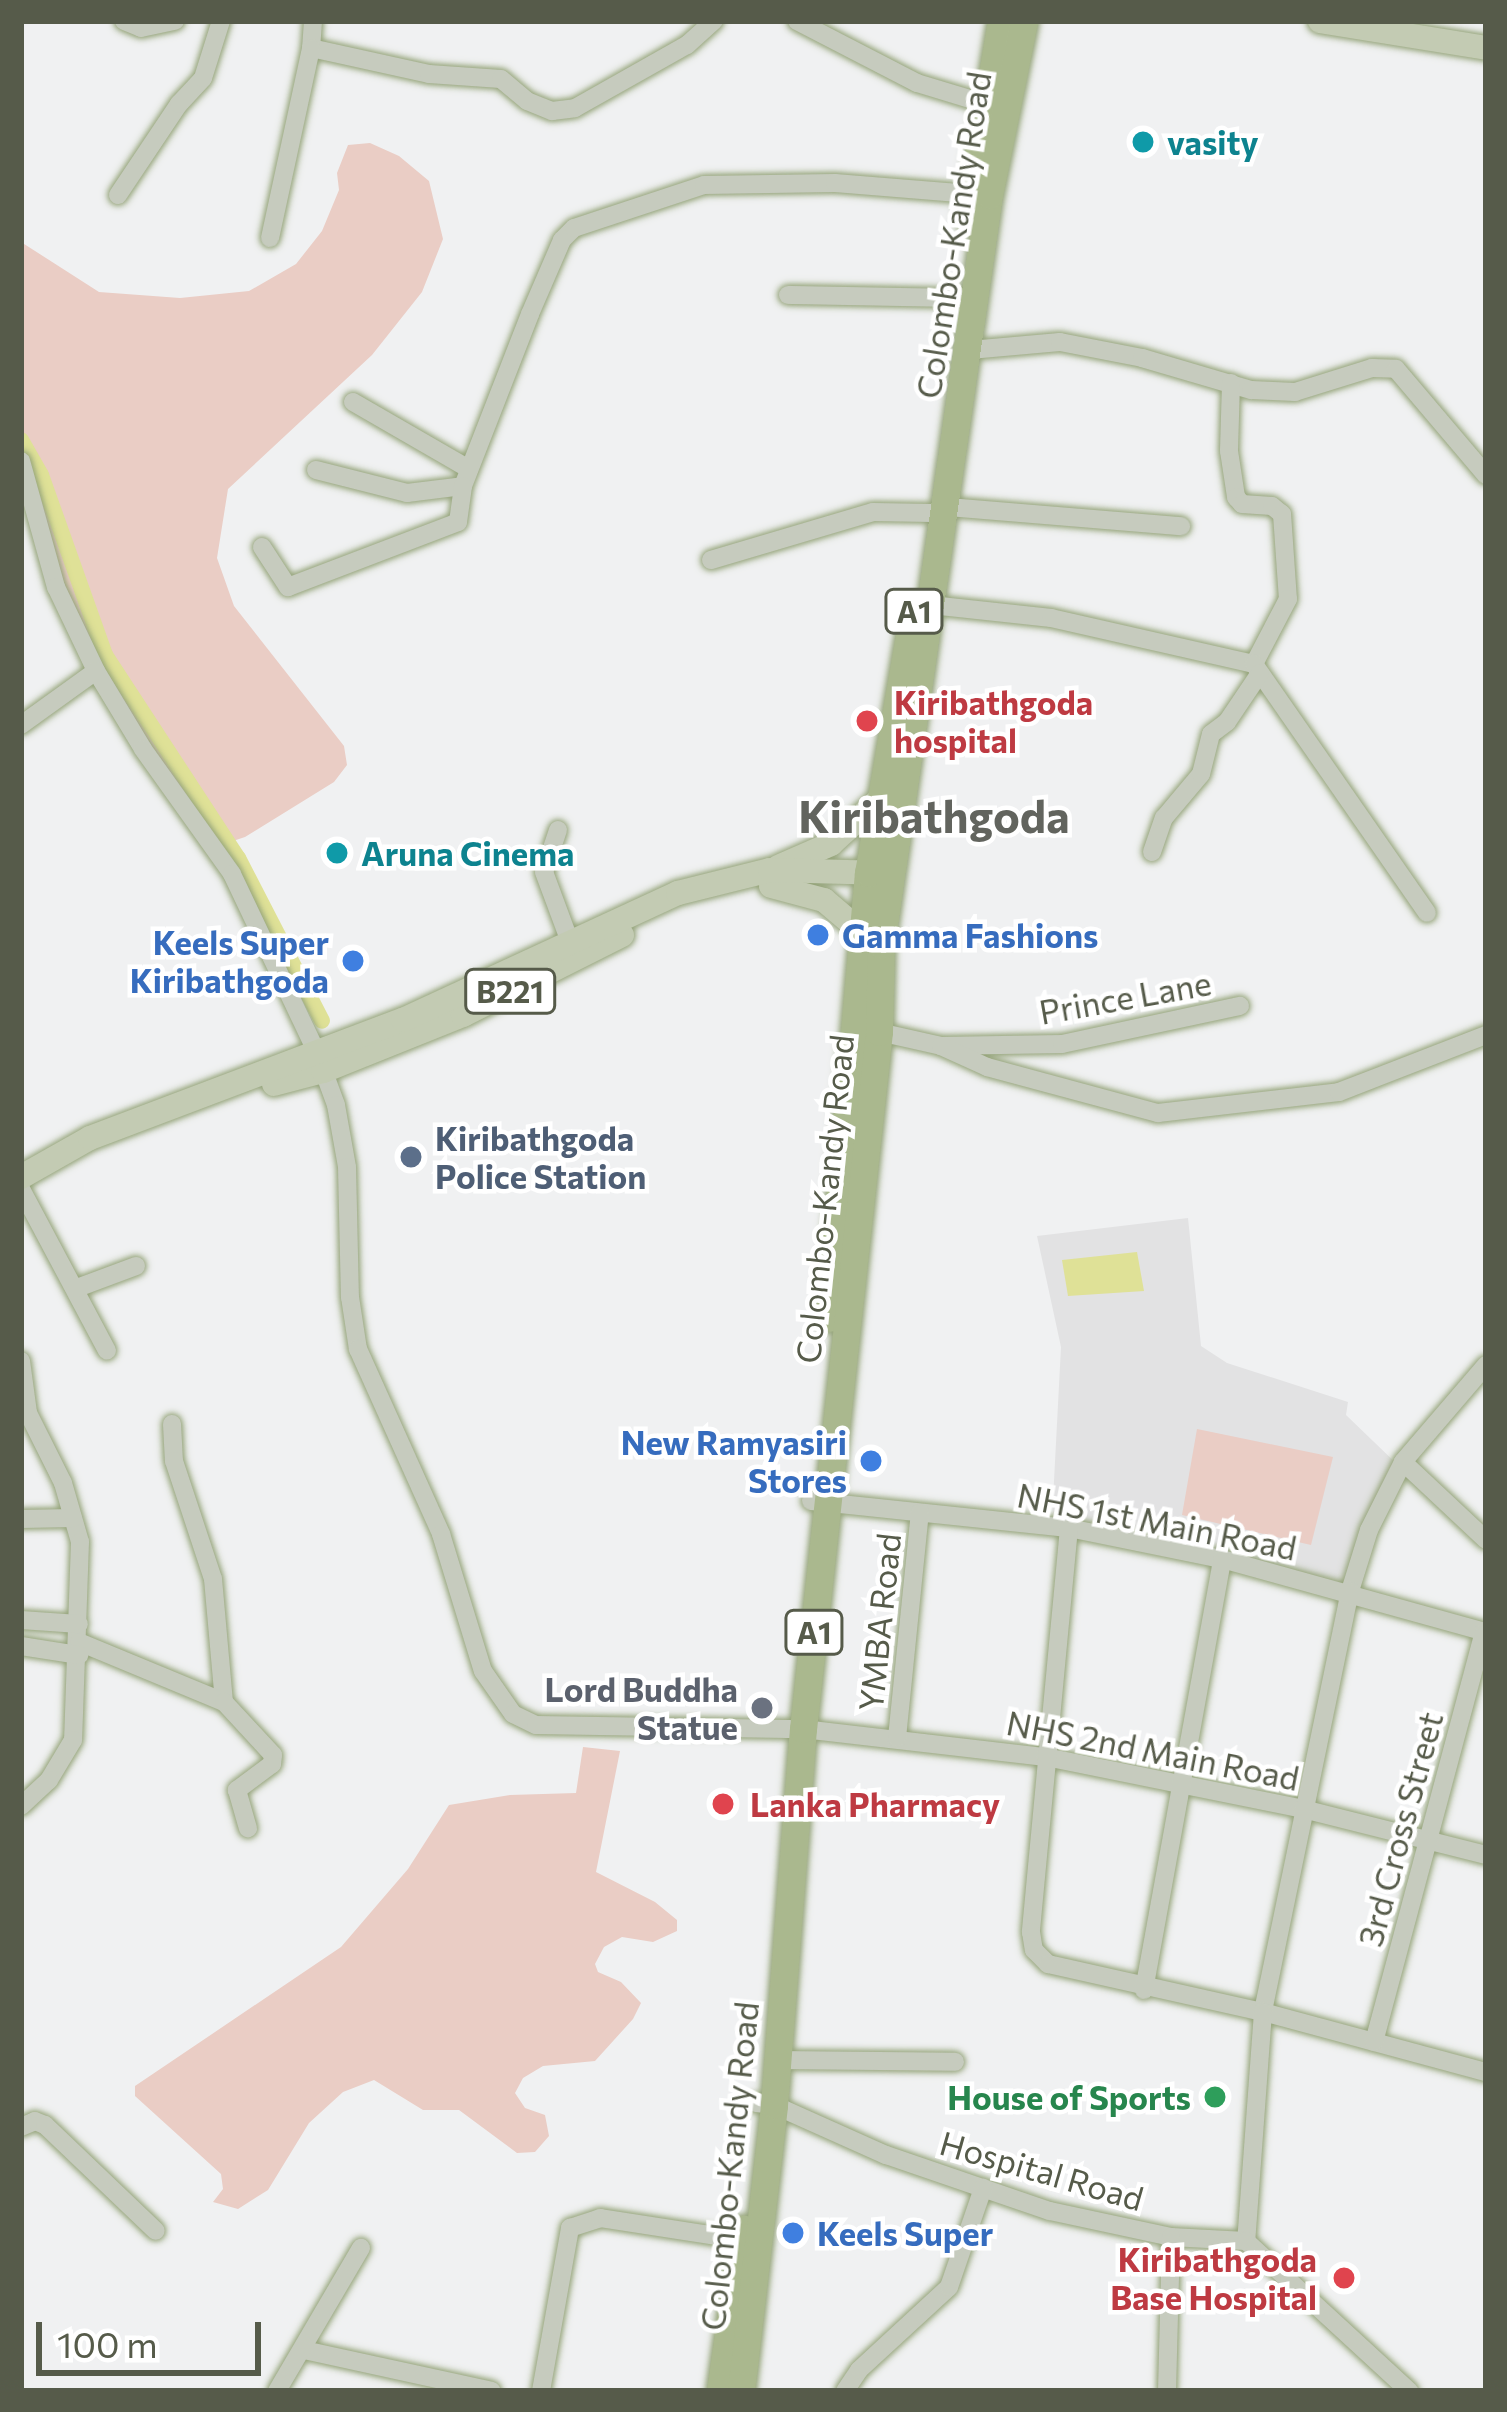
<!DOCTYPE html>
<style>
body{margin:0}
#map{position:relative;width:1507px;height:2412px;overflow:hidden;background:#f0f1f2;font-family:Commissioner,sans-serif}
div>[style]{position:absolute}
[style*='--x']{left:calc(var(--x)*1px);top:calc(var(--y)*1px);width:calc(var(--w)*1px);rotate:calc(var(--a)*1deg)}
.education>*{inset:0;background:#e2e2e3}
.green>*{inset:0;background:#eacdc5}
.water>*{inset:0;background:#dfe197}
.canal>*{height:16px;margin:-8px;padding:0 8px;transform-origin:8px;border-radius:8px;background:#dfe197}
.roads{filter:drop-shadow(0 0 3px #95a47a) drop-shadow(0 0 3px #95a47a)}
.minor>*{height:18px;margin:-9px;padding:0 9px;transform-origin:9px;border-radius:9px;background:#c6cbbe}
.major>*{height:24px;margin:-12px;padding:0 12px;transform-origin:12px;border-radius:12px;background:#c3cbb3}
.highway>*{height:27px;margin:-13.5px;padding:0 13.5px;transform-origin:13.5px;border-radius:13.5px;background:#aab88e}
.dots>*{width:33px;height:33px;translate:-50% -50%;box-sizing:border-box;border:6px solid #fff;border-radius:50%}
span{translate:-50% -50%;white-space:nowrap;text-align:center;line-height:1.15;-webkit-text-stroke:9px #fff;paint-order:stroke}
.shield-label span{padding:3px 9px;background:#fff;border:3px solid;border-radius:9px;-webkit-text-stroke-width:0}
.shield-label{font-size:30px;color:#565b4a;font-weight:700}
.culture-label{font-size:33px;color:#0d838f;font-weight:700}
.left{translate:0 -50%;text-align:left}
.street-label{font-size:33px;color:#565b4a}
.health-label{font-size:33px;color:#be3a42;font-weight:700}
.right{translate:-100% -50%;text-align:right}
.shop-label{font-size:33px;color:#366cbe;font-weight:700}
.service-label{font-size:33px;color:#4e5e75;font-weight:700}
.worship-label{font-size:33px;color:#5b616d;font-weight:700}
.leisure-label{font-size:33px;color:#27864d;font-weight:700}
.district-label{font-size:45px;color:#62645e;font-weight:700}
.frame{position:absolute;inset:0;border:24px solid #565b4a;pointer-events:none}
.scale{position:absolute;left:36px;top:2322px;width:225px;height:54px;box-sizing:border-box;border:6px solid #565b4a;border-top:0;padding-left:15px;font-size:36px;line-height:42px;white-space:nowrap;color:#565b4a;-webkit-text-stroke:9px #fff;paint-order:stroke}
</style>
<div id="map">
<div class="education">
<i style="clip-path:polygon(1188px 1218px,1201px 1346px,1227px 1363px,1348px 1402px,1346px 1415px,1400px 1467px,1348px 1588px,1052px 1519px,1061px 1347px,1037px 1236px)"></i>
</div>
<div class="green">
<i style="clip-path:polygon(370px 143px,399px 156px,429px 181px,443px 239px,422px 292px,372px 355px,228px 489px,217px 558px,234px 606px,344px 746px,347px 765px,334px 782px,245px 837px,218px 846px,132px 721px,76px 621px,21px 450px,21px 242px,99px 292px,180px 298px,249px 291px,296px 264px,322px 231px,339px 190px,337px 173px,348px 145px)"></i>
<i style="clip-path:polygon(1197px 1429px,1333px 1457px,1311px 1545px,1182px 1515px)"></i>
<i style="clip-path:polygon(583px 1747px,620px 1751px,596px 1872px,655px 1902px,677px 1920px,677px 1931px,653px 1942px,622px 1937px,604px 1947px,595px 1964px,598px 1972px,621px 1982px,641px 2003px,633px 2019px,595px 2061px,543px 2066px,523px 2078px,515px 2093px,525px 2108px,545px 2115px,549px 2136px,535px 2152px,517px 2153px,459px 2110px,423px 2110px,374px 2080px,343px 2092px,309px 2123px,268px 2190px,238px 2209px,213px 2202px,223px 2189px,221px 2174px,135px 2096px,135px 2086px,341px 1947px,408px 1869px,449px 1805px,510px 1795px,576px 1793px)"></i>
</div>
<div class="water">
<i style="clip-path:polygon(1137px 1252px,1144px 1291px,1068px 1296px,1062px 1260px)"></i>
</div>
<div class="canal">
<i style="--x:21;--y:440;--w:40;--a:60.3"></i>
<i style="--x:41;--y:475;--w:191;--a:70.4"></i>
<i style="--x:105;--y:655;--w:243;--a:56.8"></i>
<i style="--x:238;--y:858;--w:183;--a:62.7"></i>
</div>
<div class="roads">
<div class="minor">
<i style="--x:124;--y:21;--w:18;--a:22"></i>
<i style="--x:141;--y:28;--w:35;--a:-12"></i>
<i style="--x:313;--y:21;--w:27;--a:94"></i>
<i style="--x:311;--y:48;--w:121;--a:12.4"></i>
<i style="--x:429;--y:74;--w:72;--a:4"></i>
<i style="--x:501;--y:79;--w:34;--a:40"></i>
<i style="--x:527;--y:101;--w:27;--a:22"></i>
<i style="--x:552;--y:111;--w:23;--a:-7"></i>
<i style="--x:575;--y:108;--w:129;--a:-29.4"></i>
<i style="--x:687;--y:45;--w:36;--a:-42"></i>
<i style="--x:797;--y:21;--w:135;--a:27.3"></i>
<i style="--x:917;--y:83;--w:72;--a:16.9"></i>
<i style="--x:118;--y:195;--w:110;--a:-56.2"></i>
<i style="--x:179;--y:104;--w:35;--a:-47"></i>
<i style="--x:203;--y:78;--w:60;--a:-72.5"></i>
<i style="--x:270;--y:238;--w:194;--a:-77.8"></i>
<i style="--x:788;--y:295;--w:172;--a:1"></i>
<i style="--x:970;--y:350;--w:90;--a:-5.1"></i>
<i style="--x:1060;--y:342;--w:84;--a:11"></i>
<i style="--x:1142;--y:358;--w:114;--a:16.4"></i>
<i style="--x:1251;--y:390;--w:44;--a:2.6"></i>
<i style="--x:1295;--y:392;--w:81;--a:-17.3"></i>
<i style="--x:1372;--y:368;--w:24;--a:2"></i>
<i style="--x:1396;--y:369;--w:139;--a:49.7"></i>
<i style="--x:1231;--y:383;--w:68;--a:91.7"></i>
<i style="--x:1229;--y:451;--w:47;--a:81.3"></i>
<i style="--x:1236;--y:497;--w:9;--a:49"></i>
<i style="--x:1242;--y:504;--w:30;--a:4"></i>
<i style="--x:1272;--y:506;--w:13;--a:39"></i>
<i style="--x:1282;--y:514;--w:85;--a:86"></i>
<i style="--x:1288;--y:599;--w:73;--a:117.6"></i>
<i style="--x:353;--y:402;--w:134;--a:30"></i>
<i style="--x:21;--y:461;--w:131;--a:74.5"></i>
<i style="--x:56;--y:587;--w:93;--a:64.5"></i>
<i style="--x:96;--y:671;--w:91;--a:58.9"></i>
<i style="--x:143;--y:749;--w:153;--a:54.5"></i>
<i style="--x:232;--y:874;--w:198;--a:64.6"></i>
<i style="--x:317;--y:1053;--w:55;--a:69.9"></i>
<i style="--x:336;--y:1105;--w:63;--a:79.9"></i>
<i style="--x:347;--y:1167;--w:130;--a:88.7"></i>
<i style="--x:350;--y:1297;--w:53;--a:81.3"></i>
<i style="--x:358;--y:1349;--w:203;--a:65.8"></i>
<i style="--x:441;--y:1534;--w:143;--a:73"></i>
<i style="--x:483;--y:1671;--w:52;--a:55.1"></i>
<i style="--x:513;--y:1714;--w:25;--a:26"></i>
<i style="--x:536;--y:1725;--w:267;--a:0.9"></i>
<i style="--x:803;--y:1729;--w:245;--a:6.6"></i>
<i style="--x:1046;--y:1757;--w:262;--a:11.4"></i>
<i style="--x:1303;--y:1809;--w:189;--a:14.1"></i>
<i style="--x:316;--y:470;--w:94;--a:14.2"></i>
<i style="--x:407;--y:493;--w:56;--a:-7.1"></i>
<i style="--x:463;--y:486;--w:185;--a:-68.7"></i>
<i style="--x:530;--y:314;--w:81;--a:-66.6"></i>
<i style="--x:562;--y:240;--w:17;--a:-45"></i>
<i style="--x:574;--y:228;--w:137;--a:-18.3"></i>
<i style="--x:704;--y:185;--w:131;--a:-0.9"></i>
<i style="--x:835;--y:183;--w:136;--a:4.6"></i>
<i style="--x:948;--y:507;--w:234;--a:4.7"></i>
<i style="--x:262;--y:547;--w:48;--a:57"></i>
<i style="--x:288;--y:587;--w:182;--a:-20.9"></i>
<i style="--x:458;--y:522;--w:36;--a:-82"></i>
<i style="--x:711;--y:560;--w:169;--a:-16.5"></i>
<i style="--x:873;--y:512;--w:59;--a:1"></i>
<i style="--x:931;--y:605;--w:121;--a:6.2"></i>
<i style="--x:1051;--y:618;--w:208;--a:12.8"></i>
<i style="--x:1254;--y:664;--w:303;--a:55.2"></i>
<i style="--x:21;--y:725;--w:92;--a:-35.8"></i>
<i style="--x:558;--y:830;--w:44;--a:108.4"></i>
<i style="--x:544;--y:872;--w:75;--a:69.6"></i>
<i style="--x:1152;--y:852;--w:36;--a:-71"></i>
<i style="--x:1164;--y:818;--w:57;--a:-49.9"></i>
<i style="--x:1201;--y:774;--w:41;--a:-76"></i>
<i style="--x:1211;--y:734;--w:20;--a:-37"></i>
<i style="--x:1227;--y:722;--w:59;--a:-56"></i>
<i style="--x:879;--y:1032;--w:64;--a:12.7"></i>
<i style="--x:941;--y:1046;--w:121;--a:-0.9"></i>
<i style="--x:1062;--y:1044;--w:182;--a:-12.1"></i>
<i style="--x:941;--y:1046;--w:51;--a:24.5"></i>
<i style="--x:987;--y:1067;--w:177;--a:15.1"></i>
<i style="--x:1158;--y:1113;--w:182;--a:-6.6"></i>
<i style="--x:1339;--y:1092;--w:158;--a:-21.2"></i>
<i style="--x:21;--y:1189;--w:183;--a:62"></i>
<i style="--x:77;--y:1288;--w:63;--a:-20.4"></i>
<i style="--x:21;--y:1361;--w:52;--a:82.3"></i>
<i style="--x:28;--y:1413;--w:78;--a:63.4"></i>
<i style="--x:63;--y:1483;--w:61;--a:73.9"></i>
<i style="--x:80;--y:1542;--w:198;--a:92"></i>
<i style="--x:73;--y:1740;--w:47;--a:121"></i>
<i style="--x:49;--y:1780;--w:38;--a:137"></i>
<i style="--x:1486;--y:1365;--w:128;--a:130.6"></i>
<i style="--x:1403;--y:1462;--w:76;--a:116.6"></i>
<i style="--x:1369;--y:1530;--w:64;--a:107.3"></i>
<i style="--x:1350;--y:1591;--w:430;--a:101.7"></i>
<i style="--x:1263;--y:2012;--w:231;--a:15.1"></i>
<i style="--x:172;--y:1424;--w:37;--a:87"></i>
<i style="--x:174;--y:1461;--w:124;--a:71.7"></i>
<i style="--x:213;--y:1579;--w:123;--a:84.9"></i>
<i style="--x:1403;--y:1462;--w:114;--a:43.2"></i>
<i style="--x:811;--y:1501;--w:259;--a:6"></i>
<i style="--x:1069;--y:1528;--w:156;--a:11.5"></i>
<i style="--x:1222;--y:1559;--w:274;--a:15.5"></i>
<i style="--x:21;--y:1519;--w:52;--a:-1.1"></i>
<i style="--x:1069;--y:1528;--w:406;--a:95.4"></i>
<i style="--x:1031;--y:1932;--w:18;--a:81"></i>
<i style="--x:1034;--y:1950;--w:20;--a:45"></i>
<i style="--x:1048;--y:1964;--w:220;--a:12.6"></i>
<i style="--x:1263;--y:2012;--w:230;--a:94.2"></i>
<i style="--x:21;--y:1620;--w:58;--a:3.9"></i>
<i style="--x:79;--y:1642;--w:157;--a:22.5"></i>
<i style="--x:224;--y:1702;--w:72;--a:47.2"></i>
<i style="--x:273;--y:1755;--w:9;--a:96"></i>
<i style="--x:272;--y:1764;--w:44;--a:143.4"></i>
<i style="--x:237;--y:1790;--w:40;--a:74"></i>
<i style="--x:21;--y:1646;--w:59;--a:8.8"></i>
<i style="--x:897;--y:1738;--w:226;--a:-84.2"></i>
<i style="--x:1144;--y:1990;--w:438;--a:-79.7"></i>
<i style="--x:1374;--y:2042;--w:424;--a:-75"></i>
<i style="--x:777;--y:2060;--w:178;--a:0.6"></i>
<i style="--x:756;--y:2103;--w:18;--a:6"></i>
<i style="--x:774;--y:2105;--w:123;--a:24.1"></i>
<i style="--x:886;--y:2155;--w:173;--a:18.9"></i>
<i style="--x:1050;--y:2211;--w:124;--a:12.1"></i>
<i style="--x:1171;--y:2237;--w:75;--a:3.1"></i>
<i style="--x:1246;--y:2241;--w:222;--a:42.6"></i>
<i style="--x:21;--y:2127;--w:15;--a:-23"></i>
<i style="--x:35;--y:2121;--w:11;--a:22"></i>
<i style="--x:45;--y:2125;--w:153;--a:43.7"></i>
<i style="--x:304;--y:2350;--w:192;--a:12.3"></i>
<i style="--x:277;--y:2391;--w:166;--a:-59.6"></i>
<i style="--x:541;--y:2391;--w:166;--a:-79.9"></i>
<i style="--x:570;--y:2228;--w:32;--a:-18"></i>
<i style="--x:600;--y:2218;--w:144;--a:8.8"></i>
<i style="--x:845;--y:2391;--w:25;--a:-56"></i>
<i style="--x:859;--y:2370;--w:122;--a:-42.7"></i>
<i style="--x:949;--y:2287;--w:105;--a:-71"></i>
<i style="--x:1167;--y:2391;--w:154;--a:-88.5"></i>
</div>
<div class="major">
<i style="--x:1320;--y:21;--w:168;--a:9.2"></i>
<i style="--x:778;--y:867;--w:58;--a:-23.5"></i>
<i style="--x:831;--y:844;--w:64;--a:-42.5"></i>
<i style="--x:771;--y:886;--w:55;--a:14.8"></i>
<i style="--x:824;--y:900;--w:43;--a:40.3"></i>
<i style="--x:857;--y:928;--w:16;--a:72"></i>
<i style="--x:274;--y:1084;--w:51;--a:-14.9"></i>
<i style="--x:323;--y:1071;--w:151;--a:-21.8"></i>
<i style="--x:463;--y:1015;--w:178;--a:-26.7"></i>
<i style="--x:21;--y:1177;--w:79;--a:-29.5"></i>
<i style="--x:90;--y:1138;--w:335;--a:-20.7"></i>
<i style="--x:403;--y:1020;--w:303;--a:-24.8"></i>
<i style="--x:678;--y:893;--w:95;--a:-14"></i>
<i style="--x:770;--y:870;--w:116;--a:1.5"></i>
</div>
<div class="highway">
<i style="--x:968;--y:218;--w:200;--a:-80.5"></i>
<i style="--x:829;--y:1318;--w:447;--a:-85"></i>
<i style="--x:868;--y:873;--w:247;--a:-80.2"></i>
<i style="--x:720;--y:2391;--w:164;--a:-81.9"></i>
<i style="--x:741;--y:2391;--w:288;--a:-83.4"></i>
<i style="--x:774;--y:2105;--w:377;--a:-85.6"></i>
<i style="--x:803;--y:1729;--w:701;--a:-83.78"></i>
<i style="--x:879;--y:1032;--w:87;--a:-88.7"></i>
<i style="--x:881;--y:945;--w:758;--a:-81.81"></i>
<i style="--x:989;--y:195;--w:177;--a:-78.6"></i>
</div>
</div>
<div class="dots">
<i style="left:1143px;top:142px;background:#0f9aa8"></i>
<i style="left:867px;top:721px;background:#e0444e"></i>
<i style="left:337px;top:853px;background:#0f9aa8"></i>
<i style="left:818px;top:935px;background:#3f7fe0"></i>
<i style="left:353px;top:961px;background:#3f7fe0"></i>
<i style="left:411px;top:1157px;background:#5c6f8a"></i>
<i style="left:871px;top:1461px;background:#3f7fe0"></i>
<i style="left:762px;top:1708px;background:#6b7280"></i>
<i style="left:723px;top:1804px;background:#e0444e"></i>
<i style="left:1215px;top:2097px;background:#2e9e5b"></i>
<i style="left:793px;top:2233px;background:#3f7fe0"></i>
<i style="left:1344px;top:2278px;background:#e0444e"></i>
</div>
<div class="shield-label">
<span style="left:914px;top:611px">A1</span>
<span style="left:510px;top:991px">B221</span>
<span style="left:814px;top:1632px">A1</span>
</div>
<div class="culture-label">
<span class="left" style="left:1167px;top:142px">vasity</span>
<span class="left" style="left:361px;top:853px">Aruna Cinema</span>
</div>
<div class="street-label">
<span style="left:953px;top:235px;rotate:-81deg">Colombo-Kandy Road</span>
<span style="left:1125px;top:997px;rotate:-10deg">Prince Lane</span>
<span style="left:824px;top:1199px;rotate:-84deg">Colombo-Kandy Road</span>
<span style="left:1157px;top:1521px;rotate:11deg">NHS 1st Main Road</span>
<span style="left:879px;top:1622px;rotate:-84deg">YMBA Road</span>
<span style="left:1153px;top:1750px;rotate:11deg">NHS 2nd Main Road</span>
<span style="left:1400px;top:1829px;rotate:-75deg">3rd Cross Street</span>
<span style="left:729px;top:2166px;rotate:-84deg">Colombo-Kandy Road</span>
<span style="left:1042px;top:2170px;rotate:16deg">Hospital Road</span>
</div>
<div class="health-label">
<span class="left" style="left:894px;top:721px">Kiribathgoda<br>hospital</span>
<span class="left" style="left:750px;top:1804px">Lanka Pharmacy</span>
<span class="right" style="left:1317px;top:2278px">Kiribathgoda<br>Base Hospital</span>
</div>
<div class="shop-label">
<span class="left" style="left:842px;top:935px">Gamma Fashions</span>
<span class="right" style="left:329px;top:961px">Keels Super<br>Kiribathgoda</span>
<span class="right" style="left:847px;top:1461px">New Ramyasiri<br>Stores</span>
<span class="left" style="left:817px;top:2233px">Keels Super</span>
</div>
<div class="service-label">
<span class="left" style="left:435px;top:1157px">Kiribathgoda<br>Police Station</span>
</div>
<div class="worship-label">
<span class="right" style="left:738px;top:1708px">Lord Buddha<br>Statue</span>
</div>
<div class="leisure-label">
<span class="right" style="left:1191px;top:2097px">House of Sports</span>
</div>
<div class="district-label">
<span style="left:934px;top:815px">Kiribathgoda</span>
</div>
<div class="frame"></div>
<div class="scale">100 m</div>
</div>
